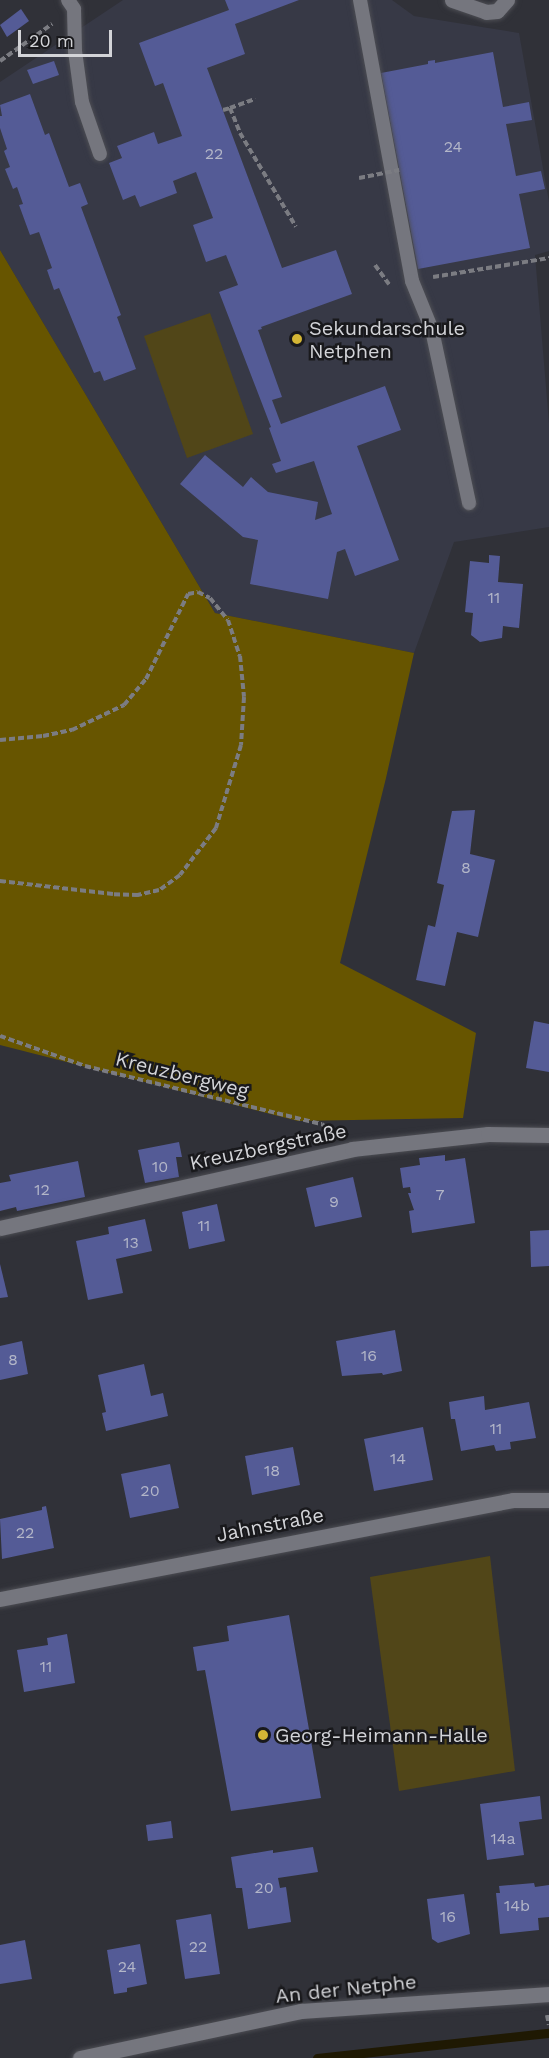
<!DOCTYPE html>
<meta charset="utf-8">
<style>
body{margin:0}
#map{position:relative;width:549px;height:2058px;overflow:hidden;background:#303138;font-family:"Work Sans",sans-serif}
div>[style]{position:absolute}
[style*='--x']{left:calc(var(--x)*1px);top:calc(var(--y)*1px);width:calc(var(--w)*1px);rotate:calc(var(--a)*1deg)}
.built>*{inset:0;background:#373946}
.green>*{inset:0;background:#514618}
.forest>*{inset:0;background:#675500}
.stream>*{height:9px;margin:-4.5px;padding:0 4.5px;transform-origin:4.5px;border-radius:4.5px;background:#1f1903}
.building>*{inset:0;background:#545b96}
.path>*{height:4px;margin-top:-2px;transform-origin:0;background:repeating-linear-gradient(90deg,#7b7c82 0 6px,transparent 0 9px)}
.roads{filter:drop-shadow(0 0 2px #4c4d53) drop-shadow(0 0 2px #4c4d53)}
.lane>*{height:14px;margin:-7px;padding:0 7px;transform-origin:7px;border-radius:7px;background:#75767e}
.street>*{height:15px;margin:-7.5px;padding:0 7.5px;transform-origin:7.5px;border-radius:7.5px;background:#75767e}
.path-bridge>*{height:4px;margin-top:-2px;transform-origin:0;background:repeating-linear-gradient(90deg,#7b7c82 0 6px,transparent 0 9px)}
.dots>*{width:16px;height:16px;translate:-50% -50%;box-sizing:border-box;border:3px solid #19191c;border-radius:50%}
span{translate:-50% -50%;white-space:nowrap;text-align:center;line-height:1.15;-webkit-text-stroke:5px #19191c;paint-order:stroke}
.number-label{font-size:16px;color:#b3b6c8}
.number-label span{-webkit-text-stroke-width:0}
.poi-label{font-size:20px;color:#d3d4d8}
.left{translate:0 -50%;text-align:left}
.street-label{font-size:20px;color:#d3d4d8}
.scale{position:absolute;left:18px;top:30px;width:94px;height:27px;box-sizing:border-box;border:3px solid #d3d4d8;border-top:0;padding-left:8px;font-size:18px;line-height:21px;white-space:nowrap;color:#d3d4d8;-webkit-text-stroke:4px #19191c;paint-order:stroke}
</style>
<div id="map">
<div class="built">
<i style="clip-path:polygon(123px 0,392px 0,414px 16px,519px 33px,549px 202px,549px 251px,535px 255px,549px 423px,549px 527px,454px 542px,414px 653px,215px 613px,0 250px,0 82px)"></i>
</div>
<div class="green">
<i style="clip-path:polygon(210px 313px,253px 434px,187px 458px,144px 336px)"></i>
<i style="clip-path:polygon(490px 1556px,515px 1771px,399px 1791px,370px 1577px)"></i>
</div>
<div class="forest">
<i style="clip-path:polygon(0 250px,215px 613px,414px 653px,386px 778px,340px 963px,476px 1033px,463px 1118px,298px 1121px,0 1045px)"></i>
</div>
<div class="stream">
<i style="--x:317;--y:2058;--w:233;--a:-6.2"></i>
</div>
<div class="building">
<i style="clip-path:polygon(225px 0,299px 0,235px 24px,245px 54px,207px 68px,282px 268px,336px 250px,352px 294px,261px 327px,262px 329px,258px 330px,282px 397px,272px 400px,281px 424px,385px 386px,401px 430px,357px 446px,399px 560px,355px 576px,345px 549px,337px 552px,328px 599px,250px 584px,258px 540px,243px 537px,180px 484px,205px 455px,243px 487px,251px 477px,268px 492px,318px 502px,315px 520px,332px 514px,314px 461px,276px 473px,272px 464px,281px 461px,269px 428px,271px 427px,219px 292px,238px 285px,226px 255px,206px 262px,193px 225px,213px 218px,196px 172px,173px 181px,177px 193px,140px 207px,135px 195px,123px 200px,109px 163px,122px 158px,117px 146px,154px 132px,158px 144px,182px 136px,163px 83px,155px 86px,139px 43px,229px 10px)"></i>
<i style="clip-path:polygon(21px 9px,29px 21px,7px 37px,0 25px)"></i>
<i style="clip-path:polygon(493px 52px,503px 107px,529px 102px,532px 120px,506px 124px,516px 176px,541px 171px,545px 189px,519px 194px,530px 248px,418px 269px,381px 73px,428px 64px,428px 61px,435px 60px,435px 63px)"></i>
<i style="clip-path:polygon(54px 61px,59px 75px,33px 84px,27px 70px)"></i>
<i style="clip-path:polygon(30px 94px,45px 135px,49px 133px,69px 187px,80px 183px,88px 204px,81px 207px,121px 315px,117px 317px,136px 369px,104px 381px,100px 371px,94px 373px,59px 288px,54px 290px,47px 270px,52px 268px,39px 232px,30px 235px,19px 205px,23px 204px,17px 187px,13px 189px,5px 169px,10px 167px,4px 151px,7px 149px,0 128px,0 116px,2px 116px,0 105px)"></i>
<i style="clip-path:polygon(489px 555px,500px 556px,498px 582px,523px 584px,519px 628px,503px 626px,502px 638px,480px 642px,471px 635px,473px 613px,465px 612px,470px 561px,489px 563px)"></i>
<i style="clip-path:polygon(475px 810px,470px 854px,495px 860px,478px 937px,457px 932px,445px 986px,416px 980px,428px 925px,435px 927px,444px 885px,437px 883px,452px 811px)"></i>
<i style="clip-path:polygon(534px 1021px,549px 1024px,549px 1072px,526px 1068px)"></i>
<i style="clip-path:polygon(179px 1142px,182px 1157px,176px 1157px,179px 1177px,145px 1183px,138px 1150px)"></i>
<i style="clip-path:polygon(445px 1155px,445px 1161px,465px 1158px,475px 1223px,412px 1233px,409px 1211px,414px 1210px,408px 1193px,411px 1193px,410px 1187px,403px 1188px,400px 1168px,420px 1165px,419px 1158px)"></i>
<i style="clip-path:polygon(78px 1161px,85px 1197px,17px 1211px,16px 1207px,0 1211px,0 1183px,11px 1181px,9px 1175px)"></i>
<i style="clip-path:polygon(353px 1177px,362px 1217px,315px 1227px,306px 1188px)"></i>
<i style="clip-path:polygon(217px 1204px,225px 1241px,189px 1249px,182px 1212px)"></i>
<i style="clip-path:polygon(145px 1219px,152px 1251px,116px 1259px,123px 1293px,88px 1300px,76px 1241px,109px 1234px,108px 1227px)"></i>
<i style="clip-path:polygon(549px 1230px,549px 1266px,531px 1267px,530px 1231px)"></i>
<i style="clip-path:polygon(0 1264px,8px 1297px,0 1298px)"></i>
<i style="clip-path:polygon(395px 1330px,402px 1371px,383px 1375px,382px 1373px,342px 1376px,336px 1341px)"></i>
<i style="clip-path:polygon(22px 1341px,28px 1374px,0 1380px,0 1346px)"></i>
<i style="clip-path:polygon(144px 1364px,151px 1396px,163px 1393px,168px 1416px,106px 1431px,102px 1413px,106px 1412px,98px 1375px)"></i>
<i style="clip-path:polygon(484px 1396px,485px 1410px,529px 1402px,536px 1438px,510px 1442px,511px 1449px,496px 1451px,494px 1445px,461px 1451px,455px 1419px,451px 1419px,449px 1402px)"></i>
<i style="clip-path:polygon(423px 1427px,433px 1480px,374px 1491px,364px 1439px)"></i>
<i style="clip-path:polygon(293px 1447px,300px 1485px,252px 1495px,245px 1456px)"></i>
<i style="clip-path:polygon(170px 1464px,179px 1508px,130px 1518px,121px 1474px)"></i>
<i style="clip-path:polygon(46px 1506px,54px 1548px,2px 1559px,0 1519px,42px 1510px,42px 1507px)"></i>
<i style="clip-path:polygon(289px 1615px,321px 1798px,231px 1811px,205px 1670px,197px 1671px,193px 1647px,229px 1641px,227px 1626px)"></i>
<i style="clip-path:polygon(67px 1634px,75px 1683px,24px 1692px,17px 1650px,48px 1645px,47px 1638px)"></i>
<i style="clip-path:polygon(540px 1796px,542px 1819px,519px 1822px,524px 1855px,487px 1860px,480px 1804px)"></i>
<i style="clip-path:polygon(171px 1821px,173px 1838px,148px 1841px,146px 1825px)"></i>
<i style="clip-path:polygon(313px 1847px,318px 1872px,278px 1878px,280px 1888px,286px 1887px,291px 1922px,248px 1929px,242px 1888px,236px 1888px,231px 1857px,273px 1850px,273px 1853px)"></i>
<i style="clip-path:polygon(534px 1883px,535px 1887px,549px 1885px,549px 1917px,538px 1918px,539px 1930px,500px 1934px,496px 1893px,500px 1893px,499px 1886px)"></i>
<i style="clip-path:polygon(464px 1894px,470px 1934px,438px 1943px,432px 1939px,427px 1899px)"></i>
<i style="clip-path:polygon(211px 1914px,220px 1974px,185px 1979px,176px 1920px)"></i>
<i style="clip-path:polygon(25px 1940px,32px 1979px,0 1984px,0 1945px)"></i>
<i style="clip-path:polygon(140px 1944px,147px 1984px,127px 1988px,127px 1992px,114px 1994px,107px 1950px)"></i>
</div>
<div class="path">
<i style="--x:0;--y:61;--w:64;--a:-35.4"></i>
<i style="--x:230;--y:108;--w:27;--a:-20"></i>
<i style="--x:223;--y:110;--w:7;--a:-16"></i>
<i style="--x:230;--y:108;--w:27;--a:68"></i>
<i style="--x:240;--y:133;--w:109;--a:59.2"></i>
<i style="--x:375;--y:265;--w:24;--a:54"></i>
<i style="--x:433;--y:277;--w:118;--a:-9.3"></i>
<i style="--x:0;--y:740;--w:43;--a:-5.3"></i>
<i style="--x:43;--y:736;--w:30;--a:-12"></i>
<i style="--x:72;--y:730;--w:58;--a:-25.7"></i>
<i style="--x:124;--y:705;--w:34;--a:-50"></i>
<i style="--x:146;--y:679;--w:95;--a:-63.7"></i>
<i style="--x:188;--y:594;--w:10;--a:-11"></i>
<i style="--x:198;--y:592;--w:13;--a:27"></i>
<i style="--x:210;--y:598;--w:28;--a:51"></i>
<i style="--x:228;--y:620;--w:38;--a:72"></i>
<i style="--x:240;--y:656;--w:41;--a:84.4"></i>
<i style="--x:244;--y:697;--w:48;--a:93.6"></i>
<i style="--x:241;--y:745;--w:87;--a:106.8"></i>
<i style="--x:216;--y:828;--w:59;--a:127.5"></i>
<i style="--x:180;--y:875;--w:26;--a:144"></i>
<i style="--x:159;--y:890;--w:22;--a:167"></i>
<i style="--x:138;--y:895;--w:25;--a:-178"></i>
<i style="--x:113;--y:894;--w:114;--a:-173.4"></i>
<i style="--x:0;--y:1036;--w:90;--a:19.4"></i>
<i style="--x:85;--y:1066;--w:244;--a:13.8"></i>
<i style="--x:322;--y:1124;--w:11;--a:41"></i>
<i style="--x:547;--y:2015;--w:10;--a:79"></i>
</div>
<div class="roads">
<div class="lane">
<i style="--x:68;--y:0;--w:11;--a:56"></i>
<i style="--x:74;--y:9;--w:42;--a:88.6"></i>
<i style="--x:75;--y:51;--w:51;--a:82.2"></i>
<i style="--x:82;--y:102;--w:55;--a:70.9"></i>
<i style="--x:360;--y:0;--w:286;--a:79.5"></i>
<i style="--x:412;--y:281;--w:53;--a:67.8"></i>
<i style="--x:432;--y:330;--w:177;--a:77.9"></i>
</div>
<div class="street">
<i style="--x:452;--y:0;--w:36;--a:19"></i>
<i style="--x:486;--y:12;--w:11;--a:-5"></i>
<i style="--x:497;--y:11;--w:15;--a:-48"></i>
<i style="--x:0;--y:1228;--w:361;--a:-12.6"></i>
<i style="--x:352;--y:1149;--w:137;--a:-6.3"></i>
<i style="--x:488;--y:1134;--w:61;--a:0.9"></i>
<i style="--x:0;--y:1599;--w:522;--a:-10.92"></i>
<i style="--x:513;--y:1500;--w:36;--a:0"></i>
<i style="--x:80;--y:2058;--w:226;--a:-12"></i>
<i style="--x:301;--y:2011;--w:249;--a:-3.9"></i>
</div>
</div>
<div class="path-bridge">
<i style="--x:359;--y:178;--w:41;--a:-11.3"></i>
</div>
<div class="dots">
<i style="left:297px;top:339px;background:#d4b635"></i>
<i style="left:263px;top:1735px;background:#d4b635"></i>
</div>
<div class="number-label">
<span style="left:453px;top:147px">24</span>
<span style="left:214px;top:154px">22</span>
<span style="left:494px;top:598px">11</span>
<span style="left:466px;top:868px">8</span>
<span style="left:160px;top:1167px">10</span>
<span style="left:42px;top:1190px">12</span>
<span style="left:440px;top:1195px">7</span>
<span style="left:334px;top:1202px">9</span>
<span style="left:204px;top:1226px">11</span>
<span style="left:131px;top:1243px">13</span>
<span style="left:369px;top:1356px">16</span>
<span style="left:13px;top:1360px">8</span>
<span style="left:496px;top:1429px">11</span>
<span style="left:398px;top:1459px">14</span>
<span style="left:272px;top:1471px">18</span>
<span style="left:150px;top:1491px">20</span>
<span style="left:25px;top:1533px">22</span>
<span style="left:46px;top:1667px">11</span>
<span style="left:503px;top:1839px">14a</span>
<span style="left:264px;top:1888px">20</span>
<span style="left:517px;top:1906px">14b</span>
<span style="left:448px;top:1917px">16</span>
<span style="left:198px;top:1947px">22</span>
<span style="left:127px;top:1967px">24</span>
</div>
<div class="poi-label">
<span class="left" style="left:309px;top:340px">Sekundarschule<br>Netphen</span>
<span class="left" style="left:275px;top:1735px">Georg-Heimann-Halle</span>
</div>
<div class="street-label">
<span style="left:182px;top:1075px;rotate:14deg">Kreuzbergweg</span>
<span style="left:268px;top:1147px;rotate:-12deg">Kreuzbergstraße</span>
<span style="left:270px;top:1525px;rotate:-11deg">Jahnstraße</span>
<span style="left:346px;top:1989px;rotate:-6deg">An der Netphe</span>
</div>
<div class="scale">20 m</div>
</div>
